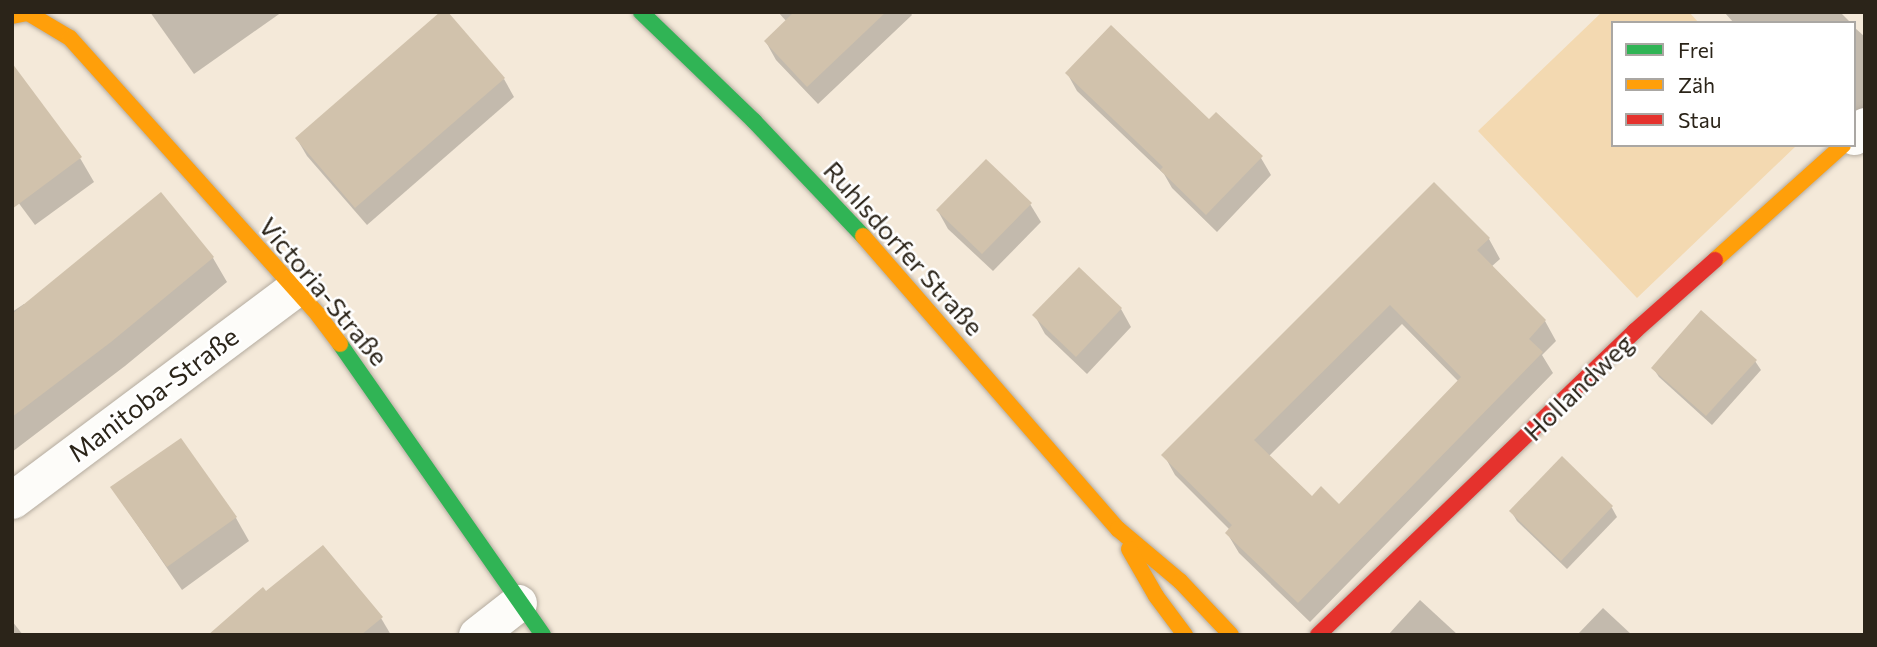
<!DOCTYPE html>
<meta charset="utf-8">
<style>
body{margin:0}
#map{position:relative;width:1877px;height:647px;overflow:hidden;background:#f4e9d9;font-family:Commissioner,sans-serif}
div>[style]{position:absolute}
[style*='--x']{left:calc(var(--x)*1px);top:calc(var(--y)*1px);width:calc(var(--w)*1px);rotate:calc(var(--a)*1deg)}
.green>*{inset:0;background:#f3d9b1}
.shadow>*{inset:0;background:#0003}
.building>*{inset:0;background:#d1c2ac}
.roads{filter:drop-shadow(0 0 2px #b4ab9f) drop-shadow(0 0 2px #b4ab9f)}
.street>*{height:37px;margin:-18.5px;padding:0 18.5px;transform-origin:18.5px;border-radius:18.5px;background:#fdfcf9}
.fast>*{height:16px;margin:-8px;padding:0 8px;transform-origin:8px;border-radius:8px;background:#30b455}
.slow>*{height:16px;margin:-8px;padding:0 8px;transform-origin:8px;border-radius:8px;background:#ff9f0a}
.jam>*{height:16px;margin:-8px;padding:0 8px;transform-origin:8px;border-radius:8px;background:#e5322d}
span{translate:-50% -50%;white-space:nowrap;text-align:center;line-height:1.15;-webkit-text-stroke:5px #fff;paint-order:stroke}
.street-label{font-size:26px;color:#2b2419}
.frame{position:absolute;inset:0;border:14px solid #2b2419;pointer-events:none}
.legend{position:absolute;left:1611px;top:21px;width:245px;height:126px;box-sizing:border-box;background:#fff;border:2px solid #aaa7a3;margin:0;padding:9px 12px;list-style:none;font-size:21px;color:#2b2419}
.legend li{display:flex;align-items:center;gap:14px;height:35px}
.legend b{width:35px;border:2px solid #aaa7a3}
</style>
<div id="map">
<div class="green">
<i style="clip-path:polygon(1602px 12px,1689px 12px,1699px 23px,1613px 23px,1613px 145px,1797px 145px,1637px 298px,1478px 131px)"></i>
</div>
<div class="shadow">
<i style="clip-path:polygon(150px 12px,282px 12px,194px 74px)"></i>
<i style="clip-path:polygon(778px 12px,910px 12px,912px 15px,818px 104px,776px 60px,766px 42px,787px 22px)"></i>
<i style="clip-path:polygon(1724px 12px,1840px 12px,1851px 23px,1734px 23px)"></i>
<i style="clip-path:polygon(1854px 27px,1865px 37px,1865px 125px,1854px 135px)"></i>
<i style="clip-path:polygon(1067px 73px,1209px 122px,1261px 158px,1271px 175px,1217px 232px,1172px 188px,1164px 174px,1077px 91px)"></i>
<i style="clip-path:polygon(504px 79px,514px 97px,367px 225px,307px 156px,297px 139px)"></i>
<i style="clip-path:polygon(80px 158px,94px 182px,35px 225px,12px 194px)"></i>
<i style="clip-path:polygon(evenodd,1434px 185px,1489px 239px,1500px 259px,1491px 267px,1545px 321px,1556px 341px,1542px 355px,1553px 373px,1310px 622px,1239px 553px,1227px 533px,1230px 530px,1175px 475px,1164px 455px,1434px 185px,1402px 324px,1459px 382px,1339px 506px,1312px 499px,1269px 456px,1402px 324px)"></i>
<i style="clip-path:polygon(161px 194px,213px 258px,227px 282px,125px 366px,12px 452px,12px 312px,24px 304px,25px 306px)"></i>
<i style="clip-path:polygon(1030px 204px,1041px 222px,993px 271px,948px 229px,938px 211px)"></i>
<i style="clip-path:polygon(1079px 269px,1121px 309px,1131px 327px,1087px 374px,1045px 334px,1035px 316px)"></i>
<i style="clip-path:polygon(1755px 361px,1761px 370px,1712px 425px,1659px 377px,1653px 368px)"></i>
<i style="clip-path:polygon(1562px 459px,1612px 508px,1617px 517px,1567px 569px,1517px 521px,1511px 511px)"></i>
<i style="clip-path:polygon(112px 488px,236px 518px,249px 541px,182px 590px)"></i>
<i style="clip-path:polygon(266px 593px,381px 618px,391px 635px,212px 635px)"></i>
<i style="clip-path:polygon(1420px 600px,1458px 635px,1388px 635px)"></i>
<i style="clip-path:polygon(1603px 608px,1632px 635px,1577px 635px)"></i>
<i style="clip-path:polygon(12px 621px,23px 635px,12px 635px)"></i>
</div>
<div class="building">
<i style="clip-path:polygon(440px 12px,448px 12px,505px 78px,355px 208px,295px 138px)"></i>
<i style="clip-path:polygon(794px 12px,886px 12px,807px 87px,764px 41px)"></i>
<i style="clip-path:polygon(1111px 25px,1209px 119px,1216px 112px,1263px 156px,1206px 215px,1160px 170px,1163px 167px,1065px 73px)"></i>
<i style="clip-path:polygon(12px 63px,82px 157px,12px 209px)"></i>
<i style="clip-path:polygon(986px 159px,1032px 203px,982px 254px,936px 210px)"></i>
<i style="clip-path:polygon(evenodd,1434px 182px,1490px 238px,1477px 250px,1546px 320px,1529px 339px,1543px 352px,1298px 603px,1225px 533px,1232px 525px,1161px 455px,1434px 182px,1390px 305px,1461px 377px,1339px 504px,1321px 486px,1312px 496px,1254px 440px,1390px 305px)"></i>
<i style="clip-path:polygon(161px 192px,214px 257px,111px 342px,12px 417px,12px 314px)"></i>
<i style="clip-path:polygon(1079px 267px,1122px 308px,1076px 357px,1032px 315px)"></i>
<i style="clip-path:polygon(1701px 310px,1757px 360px,1706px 416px,1651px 368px)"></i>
<i style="clip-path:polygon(181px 438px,237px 517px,167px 567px,110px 487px)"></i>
<i style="clip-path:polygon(1562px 456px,1613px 506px,1561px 561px,1509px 511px)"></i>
<i style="clip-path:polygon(323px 545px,383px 617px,361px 635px,208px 635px,263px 587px,266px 591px)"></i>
</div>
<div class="roads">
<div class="street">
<i style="--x:1854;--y:136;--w:15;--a:-42"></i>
<i style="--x:12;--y:500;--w:354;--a:-36.8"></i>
<i style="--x:477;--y:635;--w:52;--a:-38"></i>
</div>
<div class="fast">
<i style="--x:641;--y:12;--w:157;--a:44"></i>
<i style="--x:754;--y:121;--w:158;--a:46.5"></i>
<i style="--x:340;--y:344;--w:355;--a:55.1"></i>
</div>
<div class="slow">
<i style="--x:12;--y:16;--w:16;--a:-11"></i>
<i style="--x:28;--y:13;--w:49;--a:30.8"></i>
<i style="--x:70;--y:38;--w:373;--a:48.1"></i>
<i style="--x:319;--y:316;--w:35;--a:53"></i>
<i style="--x:863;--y:236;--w:388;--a:49"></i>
<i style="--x:1118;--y:529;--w:81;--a:40"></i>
<i style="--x:1180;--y:581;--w:74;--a:46.6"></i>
<i style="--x:1715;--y:260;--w:172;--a:-41.9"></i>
<i style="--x:1129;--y:549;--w:54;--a:60.1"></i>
<i style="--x:1156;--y:596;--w:49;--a:53.4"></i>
</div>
<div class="jam">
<i style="--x:1318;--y:635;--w:439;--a:-43.8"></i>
<i style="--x:1635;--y:331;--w:107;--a:-41.6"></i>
</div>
</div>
<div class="street-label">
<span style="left:904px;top:248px;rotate:48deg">Ruhlsdorfer Straße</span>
<span style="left:324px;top:291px;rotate:50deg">Victoria-Straße</span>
<span style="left:1578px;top:387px;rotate:-44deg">Hollandweg</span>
<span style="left:153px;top:394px;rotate:-37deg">Manitoba-Straße</span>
</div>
<div class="frame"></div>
<ul class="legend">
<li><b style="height:9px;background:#30b455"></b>Frei</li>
<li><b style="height:9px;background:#ff9f0a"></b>Zäh</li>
<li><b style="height:9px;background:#e5322d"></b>Stau</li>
</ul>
</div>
